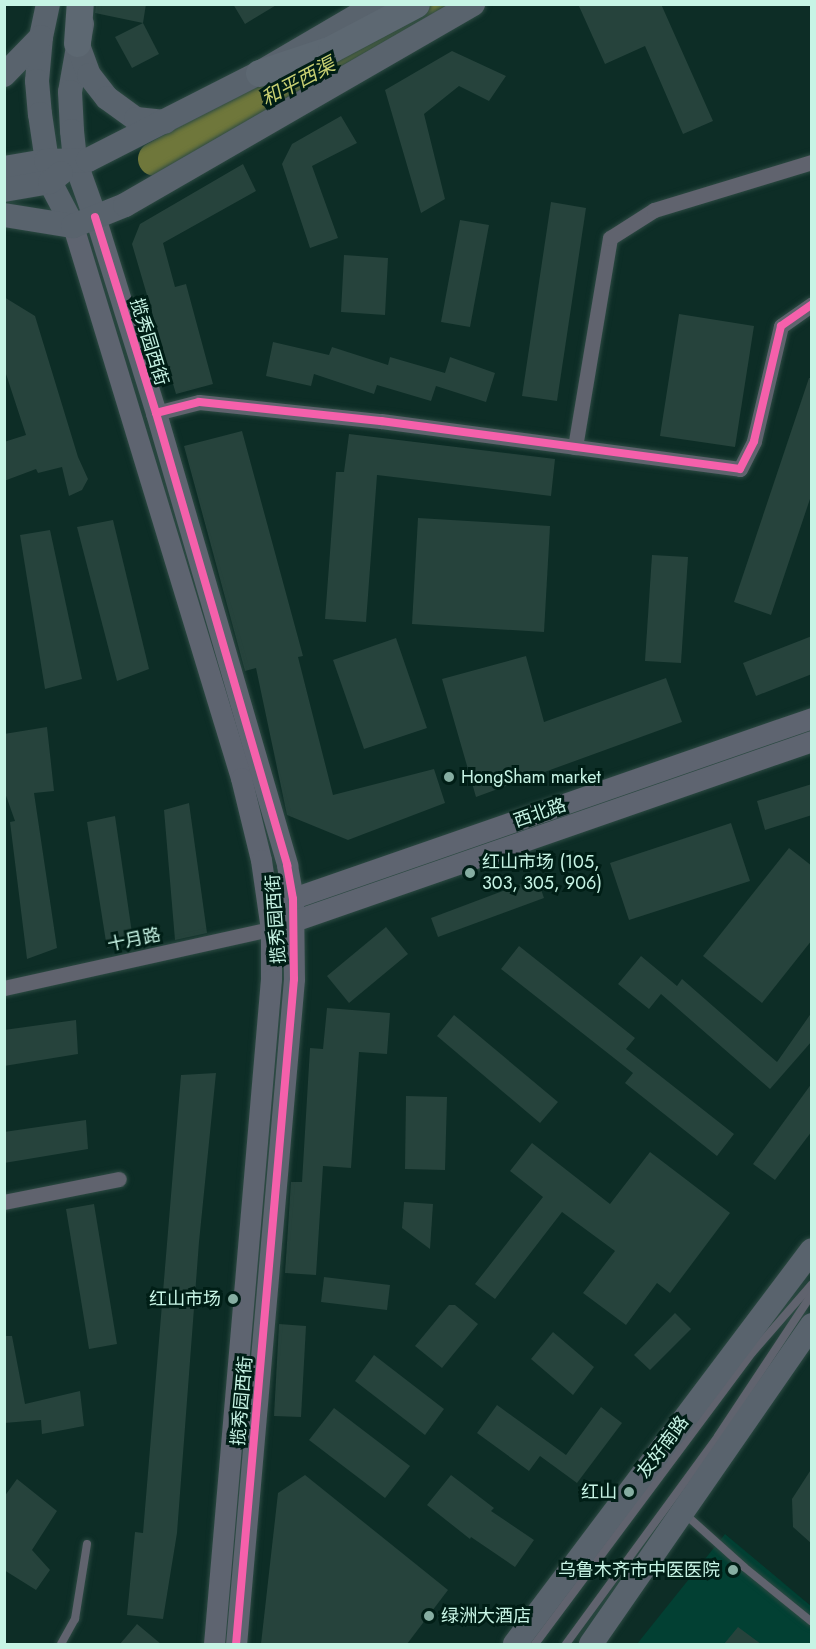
<!DOCTYPE html>
<meta charset="utf-8">
<style>
body{margin:0}
#map{position:relative;width:816px;height:1649px;overflow:hidden;background:#0d2d26;font-family:Jost,"Noto Sans SC",sans-serif}
div>[style]{position:absolute}
[style*='--x']{left:calc(var(--x)*1px);top:calc(var(--y)*1px);width:calc(var(--w)*1px);rotate:calc(var(--a)*1deg)}
.built>*{inset:0;background:#024033}
.river>*{height:34px;margin:-17px;padding:0 17px;transform-origin:17px;border-radius:17px;background:#6f773b}
.building>*{inset:0;background:#26433c}
.roads{filter:drop-shadow(0 0 2px #2d4a43) drop-shadow(0 0 2px #2d4a43)}
.lane>*{height:8px;margin:-4px;padding:0 4px;transform-origin:4px;border-radius:4px;background:#60636e}
.street>*{height:15px;margin:-7.5px;padding:0 7.5px;transform-origin:7.5px;border-radius:7.5px;background:#60636e}
.secondary>*{height:21px;margin:-10.5px;padding:0 10.5px;transform-origin:10.5px;border-radius:10.5px;background:#5e6470}
.primary>*{height:24px;margin:-12px;padding:0 12px;transform-origin:12px;border-radius:12px;background:#59636d}
.highway>*{height:27px;margin:-13.5px;padding:0 13.5px;transform-origin:13.5px;border-radius:13.5px;background:#5d6872}
.cycleway>*{height:8px;margin:-4px;padding:0 4px;transform-origin:4px;border-radius:4px;background:#f560ab}
.dots>*{width:16px;height:16px;translate:-50% -50%;box-sizing:border-box;border:3px solid #001e16;border-radius:50%}
span{translate:-50% -50%;white-space:nowrap;text-align:center;line-height:1.15;-webkit-text-stroke:6px #001e16;paint-order:stroke}
.street-label{font-size:18px;color:#c7f4e5}
.poi-label{font-size:18px;color:#c7f4e5}
.left{translate:0 -50%;text-align:left}
.right{translate:-100% -50%;text-align:right}
.water-label{font-size:20px;color:#c8d072;font-style:italic}
.frame{position:absolute;inset:0;border:6px solid #c7f4e5;pointer-events:none}
</style>
<div id="map">
<div class="built">
<i style="clip-path:polygon(725px 1534px,811px 1606px,811px 1644px,637px 1644px)"></i>
</div>
<div class="river">
<i style="--x:155;--y:159;--w:326;--a:-28.4"></i>
</div>
<div class="building">
<i style="clip-path:polygon(96px 4px,146px 4px,143px 23px,95px 13px)"></i>
<i style="clip-path:polygon(233px 4px,278px 4px,245px 24px)"></i>
<i style="clip-path:polygon(578px 4px,661px 4px,713px 121px,683px 134px,645px 46px,605px 64px)"></i>
<i style="clip-path:polygon(143px 23px,159px 54px,132px 68px,115px 37px)"></i>
<i style="clip-path:polygon(452px 51px,506px 76px,489px 101px,459px 86px,424px 114px,445px 199px,421px 213px,385px 90px)"></i>
<i style="clip-path:polygon(341px 116px,357px 143px,312px 166px,338px 238px,310px 248px,282px 164px,292px 144px)"></i>
<i style="clip-path:polygon(243px 164px,256px 191px,163px 243px,175px 287px,186px 284px,213px 384px,176px 394px,132px 244px,140px 224px)"></i>
<i style="clip-path:polygon(551px 202px,586px 208px,557px 401px,522px 396px)"></i>
<i style="clip-path:polygon(460px 220px,489px 225px,470px 327px,441px 322px)"></i>
<i style="clip-path:polygon(344px 255px,388px 258px,385px 315px,341px 312px)"></i>
<i style="clip-path:polygon(4px 297px,35px 316px,78px 457px,88px 479px,82px 490px,69px 496px,62px 467px,38px 473px,36px 469px,4px 481px,4px 442px,26px 435px,4px 368px)"></i>
<i style="clip-path:polygon(679px 314px,754px 326px,735px 447px,660px 436px)"></i>
<i style="clip-path:polygon(273px 342px,329px 355px,332px 347px,388px 365px,390px 357px,445px 373px,450px 357px,495px 373px,486px 402px,436px 386px,431px 401px,377px 385px,374px 394px,314px 374px,311px 386px,266px 376px)"></i>
<i style="clip-path:polygon(809px 378px,812px 378px,812px 493px,771px 615px,734px 602px)"></i>
<i style="clip-path:polygon(242px 431px,303px 656px,298px 657px,333px 795px,434px 769px,445px 803px,348px 840px,287px 815px,256px 668px,245px 671px,184px 446px)"></i>
<i style="clip-path:polygon(349px 434px,555px 459px,551px 496px,377px 475px,366px 622px,325px 619px,336px 472px,344px 472px)"></i>
<i style="clip-path:polygon(418px 518px,550px 526px,544px 632px,412px 624px)"></i>
<i style="clip-path:polygon(113px 520px,149px 669px,117px 681px,77px 527px)"></i>
<i style="clip-path:polygon(50px 530px,82px 679px,45px 689px,20px 535px)"></i>
<i style="clip-path:polygon(652px 555px,688px 557px,681px 663px,645px 661px)"></i>
<i style="clip-path:polygon(812px 636px,812px 674px,756px 696px,743px 663px)"></i>
<i style="clip-path:polygon(396px 638px,427px 728px,364px 749px,333px 660px)"></i>
<i style="clip-path:polygon(526px 656px,544px 722px,666px 678px,682px 722px,476px 797px,442px 679px)"></i>
<i style="clip-path:polygon(47px 727px,54px 791px,34px 793px,57px 948px,27px 959px,10px 822px,15px 821px,4px 790px,4px 734px)"></i>
<i style="clip-path:polygon(812px 784px,812px 815px,765px 830px,757px 801px)"></i>
<i style="clip-path:polygon(189px 803px,207px 933px,175px 940px,164px 810px)"></i>
<i style="clip-path:polygon(115px 816px,133px 940px,107px 948px,87px 822px)"></i>
<i style="clip-path:polygon(731px 823px,750px 881px,629px 920px,610px 863px)"></i>
<i style="clip-path:polygon(789px 848px,812px 866px,812px 940px,762px 1003px,703px 956px)"></i>
<i style="clip-path:polygon(537px 878px,544px 898px,438px 937px,431px 918px)"></i>
<i style="clip-path:polygon(386px 927px,408px 954px,349px 1003px,327px 976px)"></i>
<i style="clip-path:polygon(519px 946px,635px 1038px,626px 1049px,734px 1134px,717px 1156px,625px 1083px,633px 1073px,501px 969px)"></i>
<i style="clip-path:polygon(641px 956px,677px 986px,682px 979px,777px 1062px,812px 1012px,812px 1041px,770px 1089px,661px 994px,649px 1009px,618px 984px)"></i>
<i style="clip-path:polygon(327px 1008px,390px 1013px,387px 1054px,359px 1052px,351px 1168px,323px 1166px,316px 1275px,285px 1273px,291px 1182px,302px 1182px,310px 1048px,323px 1049px)"></i>
<i style="clip-path:polygon(454px 1015px,558px 1102px,540px 1123px,437px 1036px)"></i>
<i style="clip-path:polygon(76px 1020px,78px 1054px,4px 1066px,4px 1030px)"></i>
<i style="clip-path:polygon(216px 1073px,199px 1242px,177px 1533px,163px 1619px,127px 1615px,135px 1532px,143px 1533px,181px 1075px)"></i>
<i style="clip-path:polygon(812px 1083px,812px 1131px,775px 1180px,753px 1164px)"></i>
<i style="clip-path:polygon(406px 1096px,447px 1097px,445px 1170px,405px 1169px)"></i>
<i style="clip-path:polygon(86px 1120px,88px 1149px,4px 1163px,4px 1132px)"></i>
<i style="clip-path:polygon(532px 1143px,610px 1204px,650px 1152px,730px 1213px,670px 1293px,657px 1283px,626px 1325px,583px 1293px,615px 1251px,562px 1212px,495px 1299px,475px 1284px,543px 1197px,510px 1171px)"></i>
<i style="clip-path:polygon(404px 1202px,433px 1204px,430px 1249px,402px 1228px)"></i>
<i style="clip-path:polygon(94px 1204px,117px 1344px,89px 1349px,66px 1209px)"></i>
<i style="clip-path:polygon(324px 1277px,390px 1285px,387px 1310px,321px 1302px)"></i>
<i style="clip-path:polygon(449px 1305px,455px 1305px,478px 1324px,442px 1368px,415px 1346px)"></i>
<i style="clip-path:polygon(675px 1313px,691px 1329px,650px 1370px,634px 1355px)"></i>
<i style="clip-path:polygon(279px 1324px,306px 1326px,301px 1417px,274px 1416px)"></i>
<i style="clip-path:polygon(553px 1332px,594px 1367px,573px 1395px,531px 1359px)"></i>
<i style="clip-path:polygon(4px 1336px,12px 1336px,25px 1404px,80px 1391px,84px 1426px,42px 1434px,41px 1420px,4px 1423px)"></i>
<i style="clip-path:polygon(374px 1355px,444px 1409px,425px 1435px,355px 1381px)"></i>
<i style="clip-path:polygon(497px 1405px,566px 1455px,601px 1407px,622px 1423px,577px 1483px,540px 1456px,529px 1471px,477px 1433px)"></i>
<i style="clip-path:polygon(334px 1408px,410px 1466px,385px 1498px,309px 1440px)"></i>
<i style="clip-path:polygon(812px 1468px,812px 1544px,793px 1527px,792px 1499px)"></i>
<i style="clip-path:polygon(305px 1475px,448px 1590px,407px 1644px,261px 1644px,278px 1493px)"></i>
<i style="clip-path:polygon(451px 1475px,494px 1508px,491px 1511px,534px 1540px,515px 1567px,471px 1537px,470px 1539px,427px 1505px)"></i>
<i style="clip-path:polygon(17px 1479px,57px 1511px,32px 1550px,50px 1570px,36px 1590px,4px 1570px,4px 1497px)"></i>
<i style="clip-path:polygon(137px 1624px,161px 1644px,120px 1644px)"></i>
<i style="clip-path:polygon(738px 1627px,761px 1644px,724px 1644px)"></i>
</div>
<div class="roads">
<div class="lane">
<i style="--x:686;--y:1515;--w:78;--a:41.9"></i>
<i style="--x:744;--y:1567;--w:87;--a:39"></i>
<i style="--x:61;--y:1644;--w:29;--a:-61"></i>
<i style="--x:75;--y:1619;--w:76;--a:-80.9"></i>
<i style="--x:535;--y:1644;--w:363;--a:-53.3"></i>
<i style="--x:752;--y:1353;--w:91;--a:-49"></i>
<i style="--x:566;--y:1644;--w:258;--a:-53.8"></i>
<i style="--x:718;--y:1436;--w:170;--a:-56.5"></i>
</div>
<div class="street">
<i style="--x:156;--y:413;--w:44;--a:-14.3"></i>
<i style="--x:199;--y:402;--w:183;--a:6"></i>
<i style="--x:381;--y:421;--w:362;--a:7.6"></i>
<i style="--x:740;--y:469;--w:31;--a:-63"></i>
<i style="--x:754;--y:441;--w:118;--a:-76.8"></i>
<i style="--x:781;--y:326;--w:38;--a:-35"></i>
<i style="--x:575;--y:447;--w:212;--a:-80.5"></i>
<i style="--x:610;--y:238;--w:52;--a:-32.5"></i>
<i style="--x:654;--y:210;--w:165;--a:-16.9"></i>
<i style="--x:4;--y:988;--w:273;--a:-12.5"></i>
<i style="--x:4;--y:1202;--w:117;--a:-11.3"></i>
</div>
<div class="secondary">
<i style="--x:95;--y:217;--w:205;--a:72.7"></i>
<i style="--x:156;--y:413;--w:471;--a:73.8"></i>
<i style="--x:287;--y:865;--w:35;--a:80"></i>
<i style="--x:293;--y:899;--w:80;--a:89.3"></i>
<i style="--x:294;--y:979;--w:668;--a:94.98"></i>
<i style="--x:73;--y:226;--w:577;--a:73.07"></i>
<i style="--x:241;--y:778;--w:84;--a:76.3"></i>
<i style="--x:261;--y:860;--w:70;--a:81.8"></i>
<i style="--x:271;--y:929;--w:50;--a:90"></i>
<i style="--x:271;--y:979;--w:667;--a:94.9"></i>
<i style="--x:279;--y:903;--w:564;--a:-19.14"></i>
<i style="--x:282;--y:925;--w:561;--a:-19.15"></i>
</div>
<div class="primary">
<i style="--x:48;--y:4;--w:34;--a:102"></i>
<i style="--x:41;--y:37;--w:44;--a:95.2"></i>
<i style="--x:37;--y:81;--w:33;--a:85"></i>
<i style="--x:40;--y:114;--w:69;--a:81.6"></i>
<i style="--x:50;--y:182;--w:50;--a:62.4"></i>
<i style="--x:82;--y:24;--w:69;--a:100"></i>
<i style="--x:70;--y:92;--w:39;--a:87"></i>
<i style="--x:72;--y:131;--w:30;--a:84"></i>
<i style="--x:75;--y:161;--w:59;--a:70.3"></i>
<i style="--x:78;--y:45;--w:32;--a:70"></i>
<i style="--x:89;--y:75;--w:29;--a:52"></i>
<i style="--x:107;--y:98;--w:36;--a:36"></i>
<i style="--x:136;--y:119;--w:29;--a:6"></i>
<i style="--x:4;--y:75;--w:53;--a:-45.8"></i>
<i style="--x:4;--y:168;--w:43;--a:-9.5"></i>
<i style="--x:46;--y:161;--w:42;--a:-1.4"></i>
<i style="--x:88;--y:160;--w:192;--a:-27"></i>
<i style="--x:259;--y:73;--w:137;--a:-30.3"></i>
<i style="--x:4;--y:190;--w:47;--a:-9.9"></i>
<i style="--x:50;--y:182;--w:14;--a:-39"></i>
<i style="--x:4;--y:215;--w:70;--a:9.1"></i>
<i style="--x:73;--y:226;--w:56;--a:-22"></i>
<i style="--x:125;--y:205;--w:402;--a:-30"></i>
<i style="--x:515;--y:1644;--w:493;--a:-53"></i>
<i style="--x:591;--y:1644;--w:388;--a:-55.3"></i>
</div>
<div class="highway">
<i style="--x:77;--y:43;--w:39;--a:-86"></i>
<i style="--x:259;--y:73;--w:76;--a:-18.4"></i>
<i style="--x:331;--y:49;--w:96;--a:-27.9"></i>
</div>
</div>
<div class="cycleway">
<i style="--x:95;--y:217;--w:205;--a:72.7"></i>
<i style="--x:156;--y:413;--w:471;--a:73.8"></i>
<i style="--x:287;--y:865;--w:35;--a:80"></i>
<i style="--x:293;--y:899;--w:80;--a:89.3"></i>
<i style="--x:294;--y:979;--w:668;--a:94.98"></i>
<i style="--x:156;--y:413;--w:44;--a:-14.3"></i>
<i style="--x:199;--y:402;--w:183;--a:6"></i>
<i style="--x:381;--y:421;--w:362;--a:7.6"></i>
<i style="--x:740;--y:469;--w:31;--a:-63"></i>
<i style="--x:754;--y:441;--w:118;--a:-76.8"></i>
<i style="--x:781;--y:326;--w:38;--a:-35"></i>
</div>
<div class="dots">
<i style="left:449px;top:777px;background:#86aea2"></i>
<i style="left:470px;top:873px;background:#86aea2"></i>
<i style="left:233px;top:1299px;background:#86aea2"></i>
<i style="left:629px;top:1492px;background:#86aea2"></i>
<i style="left:733px;top:1570px;background:#86aea2"></i>
<i style="left:429px;top:1616px;background:#86aea2"></i>
</div>
<div class="street-label">
<span style="left:149px;top:342px;rotate:73deg">揽秀园西街</span>
<span style="left:540px;top:813px;rotate:-19deg">西北路</span>
<span style="left:276px;top:919px;rotate:-94deg">揽秀园西街</span>
<span style="left:134px;top:940px;rotate:-12deg">十月路</span>
<span style="left:242px;top:1401px;rotate:-85deg">揽秀园西街</span>
<span style="left:663px;top:1447px;rotate:-53deg">友好南路</span>
</div>
<div class="poi-label">
<span class="left" style="left:461px;top:777px">HongSham market</span>
<span class="left" style="left:482px;top:873px">红山市场 (105,<br>303, 305, 906)</span>
<span class="right" style="left:221px;top:1299px">红山市场</span>
<span class="right" style="left:617px;top:1492px">红山</span>
<span class="right" style="left:720px;top:1570px">乌鲁木齐市中医医院</span>
<span class="left" style="left:441px;top:1616px">绿洲大酒店</span>
</div>
<div class="water-label">
<span style="left:298px;top:82px;rotate:-28deg">和平西渠</span>
</div>
<div class="frame"></div>
</div>
